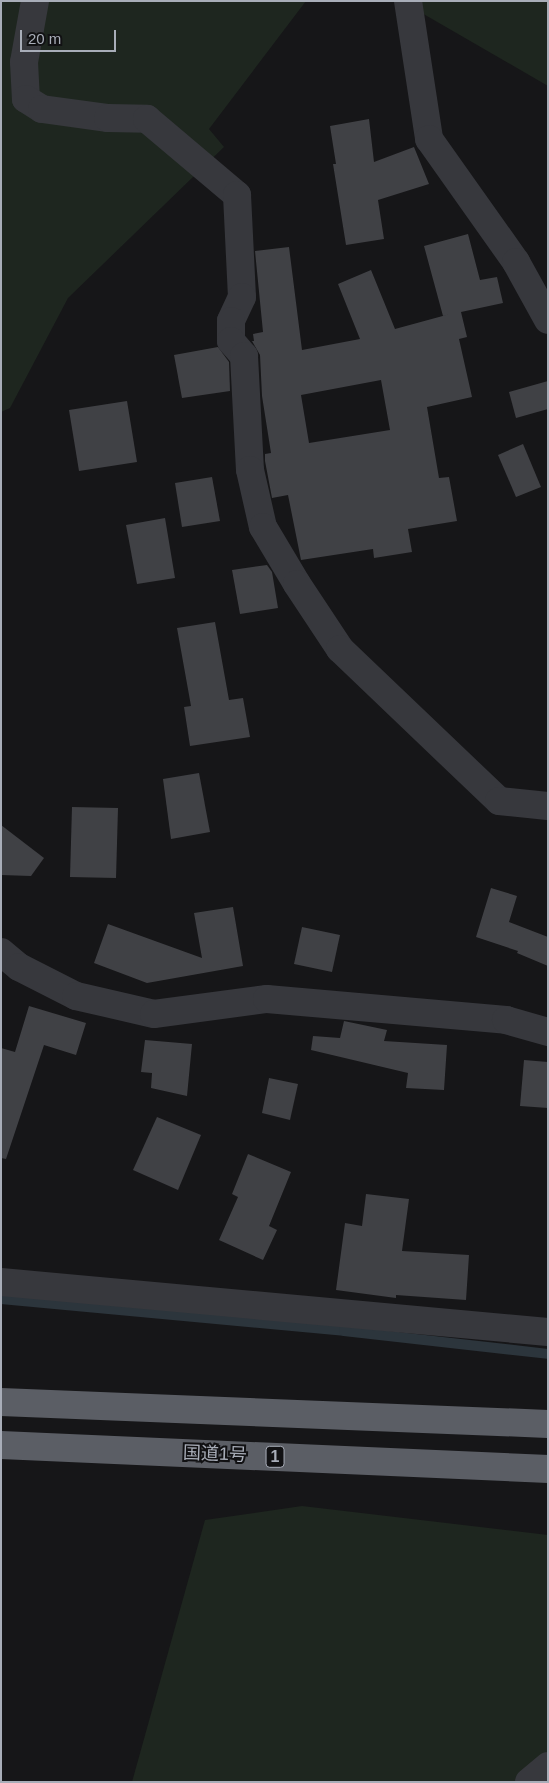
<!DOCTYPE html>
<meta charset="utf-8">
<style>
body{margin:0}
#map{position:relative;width:549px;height:1783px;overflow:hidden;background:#161618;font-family:Helvetica,"Noto Sans JP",sans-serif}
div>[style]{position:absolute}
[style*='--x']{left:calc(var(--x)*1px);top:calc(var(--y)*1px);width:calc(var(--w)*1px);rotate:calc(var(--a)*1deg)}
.green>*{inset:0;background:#1e261f}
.stream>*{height:10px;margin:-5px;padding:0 5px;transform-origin:5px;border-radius:5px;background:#2c353c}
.building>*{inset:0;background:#404145}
.minor>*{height:28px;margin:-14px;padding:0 14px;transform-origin:14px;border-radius:14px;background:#37383d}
.trunk>*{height:28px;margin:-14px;padding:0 14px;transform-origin:14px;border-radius:14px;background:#5b5e65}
span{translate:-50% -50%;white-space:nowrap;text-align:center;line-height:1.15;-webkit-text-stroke:4px #111113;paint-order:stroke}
.shield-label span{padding:1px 4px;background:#111113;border:1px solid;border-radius:4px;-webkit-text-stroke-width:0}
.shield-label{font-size:16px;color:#a8adb8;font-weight:700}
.street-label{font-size:18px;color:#a8adb8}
.frame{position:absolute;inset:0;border:2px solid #a8adb8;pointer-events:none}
.scale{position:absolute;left:20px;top:30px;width:96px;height:22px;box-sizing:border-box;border:2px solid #a8adb8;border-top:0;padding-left:6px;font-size:15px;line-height:18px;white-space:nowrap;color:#a8adb8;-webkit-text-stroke:4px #111113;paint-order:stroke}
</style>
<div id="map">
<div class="green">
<i style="clip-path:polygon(1px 1px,306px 1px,209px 129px,224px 147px,68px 298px,10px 408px,1px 412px)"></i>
<i style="clip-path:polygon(401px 1px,548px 1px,548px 86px)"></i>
<i style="clip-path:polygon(302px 1506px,548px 1535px,548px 1782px,132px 1782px,205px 1520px)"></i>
</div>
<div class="stream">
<i style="--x:1;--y:1299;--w:344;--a:5.3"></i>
<i style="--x:344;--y:1331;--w:205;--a:6.4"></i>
</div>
<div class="building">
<i style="clip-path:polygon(369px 119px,374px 162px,414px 147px,429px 184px,378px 200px,384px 239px,346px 245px,333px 164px,336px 164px,330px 126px)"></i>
<i style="clip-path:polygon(evenodd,468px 234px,480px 280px,497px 277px,503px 303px,461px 312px,467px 337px,459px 339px,472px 397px,427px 407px,439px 478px,449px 477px,457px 521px,408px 529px,412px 552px,374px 558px,373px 549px,301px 560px,288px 495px,272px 498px,265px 461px,265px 454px,271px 453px,262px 396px,260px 355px,252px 341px,254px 341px,253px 334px,263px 332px,255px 251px,289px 247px,302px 350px,360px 339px,338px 284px,371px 270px,395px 329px,450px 314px,443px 316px,424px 246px,468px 234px,381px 380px,390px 430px,309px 443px,301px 395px,381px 380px)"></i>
<i style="clip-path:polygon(218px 347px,229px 362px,230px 391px,182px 398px,174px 355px)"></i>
<i style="clip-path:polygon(548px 381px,548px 409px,516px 418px,509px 392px)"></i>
<i style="clip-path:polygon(127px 401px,137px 462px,79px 471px,69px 410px)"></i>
<i style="clip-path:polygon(523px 444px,541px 487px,516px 497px,498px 455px)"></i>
<i style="clip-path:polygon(212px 477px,220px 521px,182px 527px,175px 483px)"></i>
<i style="clip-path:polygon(165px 518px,175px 578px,137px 584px,126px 525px)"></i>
<i style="clip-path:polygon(267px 565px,272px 572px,278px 608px,240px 614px,232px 570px)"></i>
<i style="clip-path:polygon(215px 622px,229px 700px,243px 698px,250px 737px,190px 746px,184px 707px,191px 706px,177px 628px)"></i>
<i style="clip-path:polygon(199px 773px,210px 832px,171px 839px,163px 779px)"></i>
<i style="clip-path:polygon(72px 807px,118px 808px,116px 878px,70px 877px)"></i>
<i style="clip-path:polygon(1px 825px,44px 858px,31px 876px,1px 875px)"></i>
<i style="clip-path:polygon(491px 888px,517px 896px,509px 922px,548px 937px,548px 966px,517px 953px,518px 951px,476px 937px)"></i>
<i style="clip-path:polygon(233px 907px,243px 966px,147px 983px,94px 963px,108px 924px,202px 958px,194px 913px)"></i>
<i style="clip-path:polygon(302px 927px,340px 935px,332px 972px,294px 964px)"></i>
<i style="clip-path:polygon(29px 1006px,86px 1023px,76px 1055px,44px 1045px,6px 1159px,1px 1158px,1px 1048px,15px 1052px)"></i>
<i style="clip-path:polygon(344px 1021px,387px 1030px,384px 1041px,447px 1045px,444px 1090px,406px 1088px,408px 1073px,311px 1050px,313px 1036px,340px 1038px)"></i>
<i style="clip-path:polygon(145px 1040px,192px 1044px,187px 1096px,151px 1088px,152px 1073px,141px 1072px)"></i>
<i style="clip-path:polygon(524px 1060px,548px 1062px,548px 1108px,520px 1106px)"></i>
<i style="clip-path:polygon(269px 1078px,298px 1084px,290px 1120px,262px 1113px)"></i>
<i style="clip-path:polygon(157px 1117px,201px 1135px,178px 1190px,133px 1170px)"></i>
<i style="clip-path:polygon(248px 1154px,291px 1172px,269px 1226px,277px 1230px,263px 1260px,219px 1240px,238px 1197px,232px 1194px)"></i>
<i style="clip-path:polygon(366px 1194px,409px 1199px,402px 1251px,469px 1255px,466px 1300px,396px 1295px,396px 1298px,336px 1290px,345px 1223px,362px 1226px)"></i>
</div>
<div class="minor">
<i style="--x:35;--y:1;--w:62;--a:100.2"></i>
<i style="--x:24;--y:62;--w:37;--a:87"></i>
<i style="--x:26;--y:99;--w:19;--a:32"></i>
<i style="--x:42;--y:109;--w:67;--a:7.8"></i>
<i style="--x:108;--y:118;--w:39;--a:1"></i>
<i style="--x:147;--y:119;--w:118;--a:40.2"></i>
<i style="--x:237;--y:195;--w:102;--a:87.2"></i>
<i style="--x:242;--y:297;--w:26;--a:115"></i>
<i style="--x:231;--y:321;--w:20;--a:90"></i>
<i style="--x:231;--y:341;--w:20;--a:49"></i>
<i style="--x:244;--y:356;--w:114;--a:87"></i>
<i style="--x:250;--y:470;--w:58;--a:77.2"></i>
<i style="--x:263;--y:527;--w:66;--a:59.2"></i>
<i style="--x:297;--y:584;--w:78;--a:56.5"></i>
<i style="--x:340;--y:649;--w:220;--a:43.7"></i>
<i style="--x:499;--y:801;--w:49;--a:5.8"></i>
<i style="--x:408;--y:1;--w:140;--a:81.3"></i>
<i style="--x:429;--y:139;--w:151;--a:54.7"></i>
<i style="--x:516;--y:262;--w:66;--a:61.1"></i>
<i style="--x:1;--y:952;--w:23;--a:40"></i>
<i style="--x:19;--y:967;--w:64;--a:27"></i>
<i style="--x:76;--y:996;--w:80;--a:13"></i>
<i style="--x:154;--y:1014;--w:114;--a:-7.6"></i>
<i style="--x:267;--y:999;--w:240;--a:5"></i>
<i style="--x:506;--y:1020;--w:44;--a:15.9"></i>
<i style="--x:1;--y:1282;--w:549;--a:5.22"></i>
<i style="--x:529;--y:1782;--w:25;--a:-40"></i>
</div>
<div class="trunk">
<i style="--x:1;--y:1402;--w:547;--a:2.3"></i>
<i style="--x:1;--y:1445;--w:548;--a:2.51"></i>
</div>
<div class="shield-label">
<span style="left:275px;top:1457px">1</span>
</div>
<div class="street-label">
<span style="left:215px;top:1454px;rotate:2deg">国道1号</span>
</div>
<div class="frame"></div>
<div class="scale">20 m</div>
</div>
